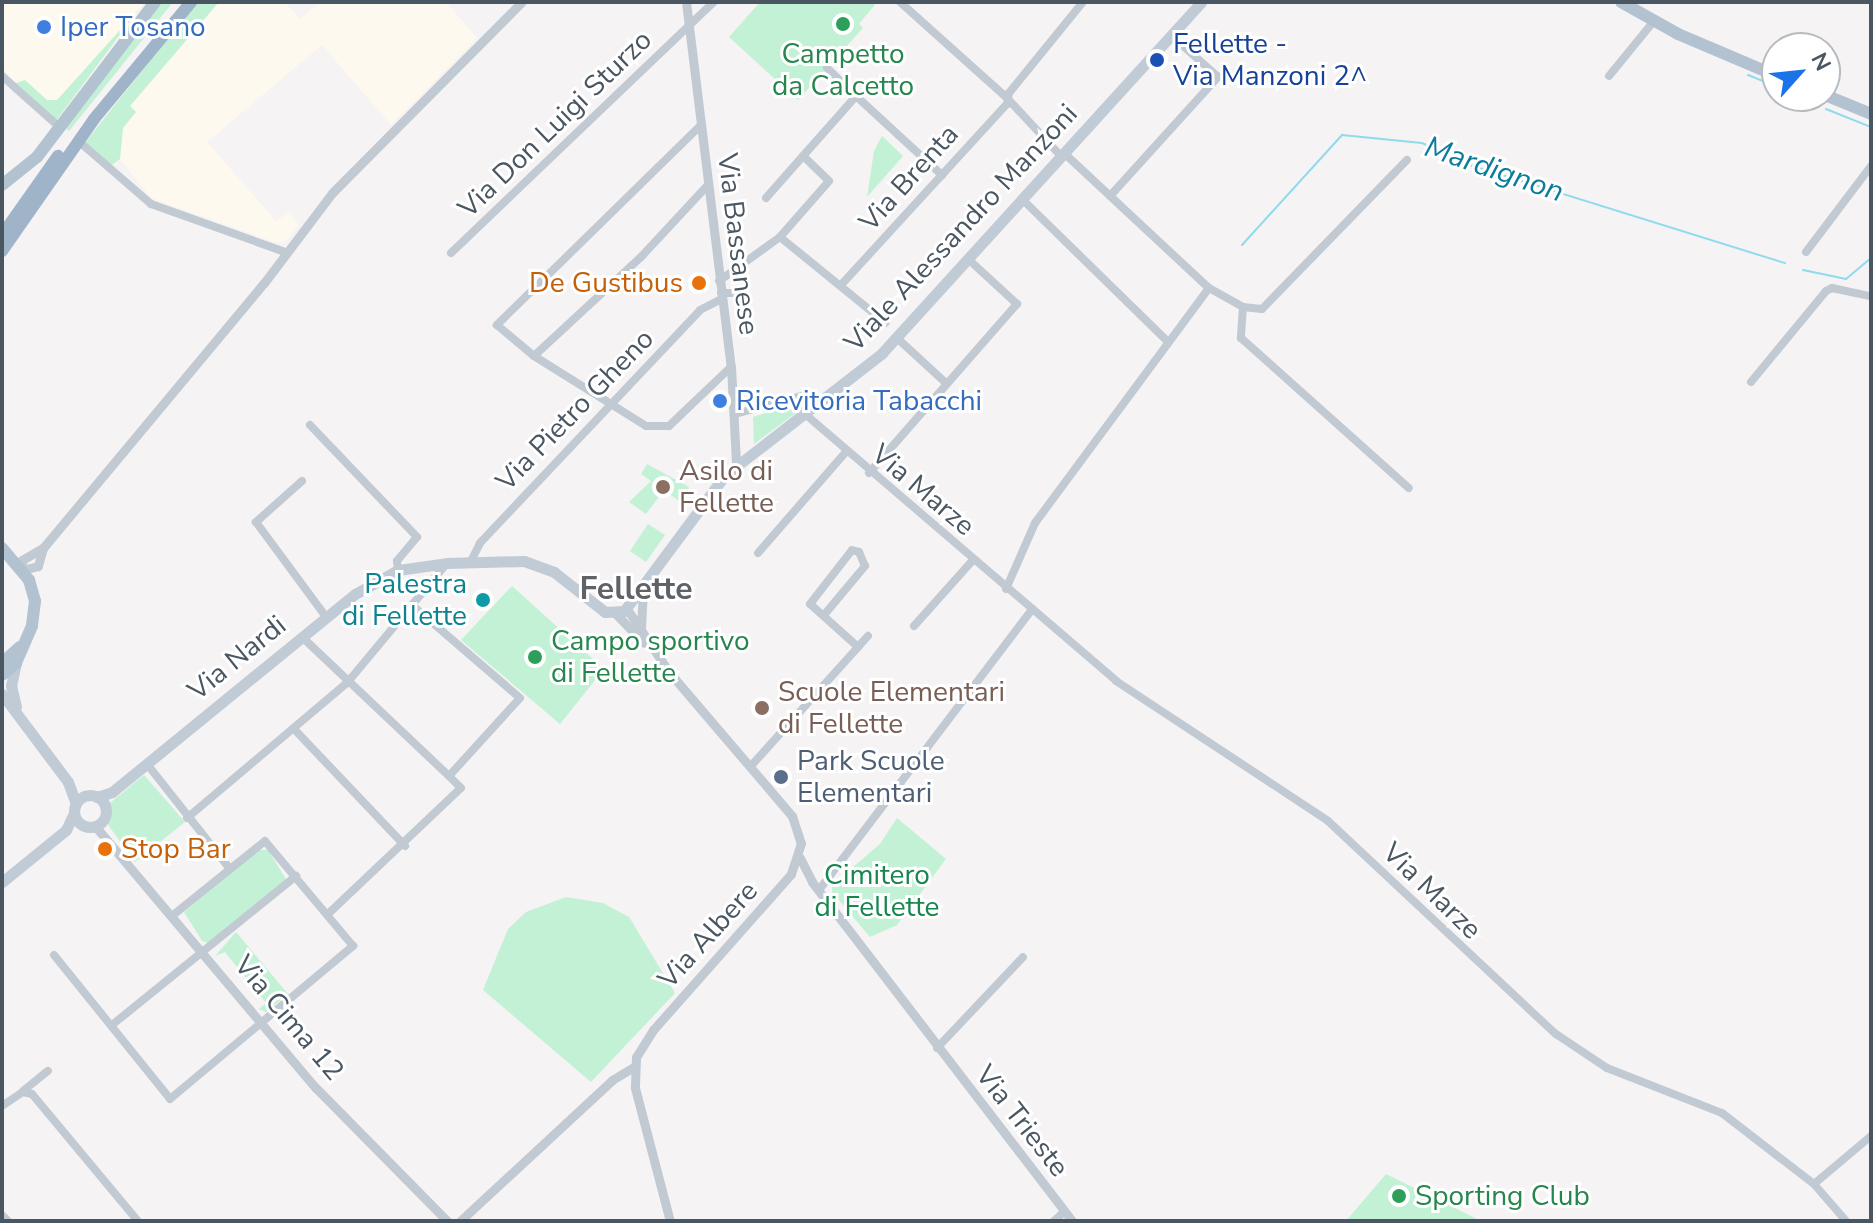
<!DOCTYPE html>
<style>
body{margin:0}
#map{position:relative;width:1873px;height:1223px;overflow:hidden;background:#f5f3f3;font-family:"Nunito Sans",sans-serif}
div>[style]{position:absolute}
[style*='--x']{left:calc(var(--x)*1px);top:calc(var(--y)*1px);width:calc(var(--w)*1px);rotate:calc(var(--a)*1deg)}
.commercial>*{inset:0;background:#fdf9ef}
.green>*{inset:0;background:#c3f1d5}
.stream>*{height:2px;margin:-1px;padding:0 1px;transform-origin:1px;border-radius:1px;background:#90daee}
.minor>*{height:8px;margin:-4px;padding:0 4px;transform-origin:4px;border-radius:4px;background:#c1cad2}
.tertiary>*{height:9px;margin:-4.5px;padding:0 4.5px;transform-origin:4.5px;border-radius:4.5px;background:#c1cad2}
.secondary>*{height:11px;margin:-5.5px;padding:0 5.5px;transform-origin:5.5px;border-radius:5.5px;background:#c1cbd6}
.secondary>.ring{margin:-5.5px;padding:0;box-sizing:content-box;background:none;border:11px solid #c1cbd6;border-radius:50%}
.primary>*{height:12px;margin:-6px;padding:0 6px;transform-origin:6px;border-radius:6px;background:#b3c2d1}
.trunk>*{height:12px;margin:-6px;padding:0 6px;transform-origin:6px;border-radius:6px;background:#9fb4c9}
.dots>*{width:22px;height:22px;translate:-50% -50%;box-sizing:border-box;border:4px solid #fff;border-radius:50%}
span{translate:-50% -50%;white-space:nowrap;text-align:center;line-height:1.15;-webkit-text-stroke:6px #fff;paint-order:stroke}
.shop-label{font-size:28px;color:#366cbe}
.left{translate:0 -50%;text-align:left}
.transit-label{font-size:28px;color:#164399}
.leisure-label{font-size:28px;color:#27864d}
.street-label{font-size:28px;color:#4a5661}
.food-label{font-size:28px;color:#c56008}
.right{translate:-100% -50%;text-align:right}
.education-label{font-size:28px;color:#785e54}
.culture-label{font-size:28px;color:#0d838f}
.service-label{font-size:28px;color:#4e5e75}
.park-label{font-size:28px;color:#17864f}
.water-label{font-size:30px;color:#0c7c9b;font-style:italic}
.quarter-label{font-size:32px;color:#5f6368;font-weight:700}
.frame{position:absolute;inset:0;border:4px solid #4a5661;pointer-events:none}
.north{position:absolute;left:1761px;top:32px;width:80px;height:80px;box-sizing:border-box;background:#fff;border:2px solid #b7bbc0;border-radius:50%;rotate:63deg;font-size:22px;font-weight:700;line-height:32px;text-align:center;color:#4a5661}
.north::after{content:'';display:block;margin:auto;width:28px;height:36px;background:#1a73e8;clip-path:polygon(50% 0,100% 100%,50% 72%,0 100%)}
</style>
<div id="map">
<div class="commercial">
<i style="clip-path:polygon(2px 2px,145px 2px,56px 121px,2px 69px)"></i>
<i style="clip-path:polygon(219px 2px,285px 2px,300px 19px,320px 2px,446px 2px,477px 38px,391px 125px,322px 45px,207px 142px,276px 221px,290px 212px,299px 225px,287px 240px,277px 243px,151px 198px,120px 159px,123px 128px,136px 112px,130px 106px)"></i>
</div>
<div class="green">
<i style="clip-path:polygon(161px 2px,173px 2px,69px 131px,64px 126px)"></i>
<i style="clip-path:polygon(196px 2px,219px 2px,130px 106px,136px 112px,123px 128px,120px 159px,109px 167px,84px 144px)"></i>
<i style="clip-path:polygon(760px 2px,877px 2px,859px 24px,863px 28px,798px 100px,729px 37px)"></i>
<i style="clip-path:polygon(139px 9px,56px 121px,16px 83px,25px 80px,47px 100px,57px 100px)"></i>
<i style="clip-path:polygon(882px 136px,903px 156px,867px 197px,874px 151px)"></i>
<i style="clip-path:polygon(802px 402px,804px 407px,754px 444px,753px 417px)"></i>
<i style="clip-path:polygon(647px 464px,689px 487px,687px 498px,679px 501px,664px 490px,646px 514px,629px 502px,651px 481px,641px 474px)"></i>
<i style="clip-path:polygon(648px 524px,665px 535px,646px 562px,630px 551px)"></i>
<i style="clip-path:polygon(512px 586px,604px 669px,560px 724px,461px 640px)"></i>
<i style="clip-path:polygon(144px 775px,185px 822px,135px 862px,106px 822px,110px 803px)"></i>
<i style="clip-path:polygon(897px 818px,946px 859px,897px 925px,870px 937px,832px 892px,832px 885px,880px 844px)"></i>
<i style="clip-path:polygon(258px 850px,268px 850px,286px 879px,208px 943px,202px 941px,184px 912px)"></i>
<i style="clip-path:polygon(566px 897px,603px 903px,629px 917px,675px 993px,591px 1082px,483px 990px,508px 929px,526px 912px)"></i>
<i style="clip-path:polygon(236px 932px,288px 994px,266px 1012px,259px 1009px,266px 1003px,225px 952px,215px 956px)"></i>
<i style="clip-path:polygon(1386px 1174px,1475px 1218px,1478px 1221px,1346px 1221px)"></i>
</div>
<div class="stream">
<i style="--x:1748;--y:75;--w:31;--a:22"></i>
<i style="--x:1797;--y:96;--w:20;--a:24"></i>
<i style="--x:1826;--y:109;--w:48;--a:21.8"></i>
<i style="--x:1242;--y:245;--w:149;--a:-47.7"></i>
<i style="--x:1342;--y:135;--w:80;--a:5.7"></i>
<i style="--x:1422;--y:143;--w:53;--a:24.6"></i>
<i style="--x:1470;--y:165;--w:330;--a:17.3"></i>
<i style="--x:1803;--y:270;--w:44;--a:11.8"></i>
<i style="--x:1846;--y:279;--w:33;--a:-40"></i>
</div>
<div class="minor">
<i style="--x:900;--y:2;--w:145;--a:41.9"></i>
<i style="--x:1008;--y:99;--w:78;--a:47.1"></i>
<i style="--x:827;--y:68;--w:40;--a:44"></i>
<i style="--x:2;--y:76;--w:71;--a:41.6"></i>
<i style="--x:1609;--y:76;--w:71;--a:-50.7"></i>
<i style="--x:701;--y:125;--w:286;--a:135.6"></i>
<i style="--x:497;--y:325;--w:48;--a:40"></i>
<i style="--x:534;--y:356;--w:132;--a:32"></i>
<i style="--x:646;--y:426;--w:23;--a:0"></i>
<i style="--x:669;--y:426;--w:86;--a:-43.6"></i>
<i style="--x:83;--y:145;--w:90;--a:40.9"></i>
<i style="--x:151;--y:204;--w:142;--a:19.7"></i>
<i style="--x:1064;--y:153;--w:198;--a:43"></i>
<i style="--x:1209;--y:288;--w:39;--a:29"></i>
<i style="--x:1243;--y:307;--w:19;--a:6"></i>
<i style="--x:1262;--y:309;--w:208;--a:-45.8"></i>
<i style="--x:1110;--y:196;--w:161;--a:-47.8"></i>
<i style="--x:1218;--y:77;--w:63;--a:-138.2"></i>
<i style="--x:766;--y:198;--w:56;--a:-48.6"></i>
<i style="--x:1022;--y:199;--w:204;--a:44.4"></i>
<i style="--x:780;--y:237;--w:136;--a:39.1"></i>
<i style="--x:1806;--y:252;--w:108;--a:-52.9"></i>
<i style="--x:451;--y:253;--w:364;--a:-43.7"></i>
<i style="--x:719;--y:281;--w:75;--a:-35.8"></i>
<i style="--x:780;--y:237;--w:74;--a:-48.8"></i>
<i style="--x:829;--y:181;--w:36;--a:-136"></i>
<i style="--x:803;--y:156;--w:80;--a:-48.5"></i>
<i style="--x:856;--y:96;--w:117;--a:42.6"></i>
<i style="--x:841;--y:285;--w:246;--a:-47.5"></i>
<i style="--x:1007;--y:104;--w:11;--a:-80"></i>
<i style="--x:1009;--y:93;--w:117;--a:-50.9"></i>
<i style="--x:721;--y:293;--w:16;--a:0"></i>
<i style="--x:1243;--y:307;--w:31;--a:94"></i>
<i style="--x:1241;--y:338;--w:225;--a:41.8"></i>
<i style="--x:897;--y:338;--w:67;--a:42.6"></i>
<i style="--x:534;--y:356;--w:146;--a:-42.8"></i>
<i style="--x:641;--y:257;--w:98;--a:-47.1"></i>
<i style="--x:1751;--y:382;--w:118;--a:-50.5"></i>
<i style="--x:1826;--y:291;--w:7;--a:-27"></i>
<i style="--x:1832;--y:288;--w:40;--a:12"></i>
<i style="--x:735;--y:414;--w:77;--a:-15.1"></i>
<i style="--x:809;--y:394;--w:14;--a:45"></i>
<i style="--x:805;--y:414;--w:410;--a:40.6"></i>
<i style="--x:1116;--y:681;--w:254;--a:33.4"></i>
<i style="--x:1328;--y:821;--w:312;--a:43.1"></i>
<i style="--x:1556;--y:1034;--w:61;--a:33.7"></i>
<i style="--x:1607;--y:1068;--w:123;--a:21.4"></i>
<i style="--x:1722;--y:1113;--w:116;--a:37.7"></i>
<i style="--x:1814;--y:1184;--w:49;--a:49.1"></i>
<i style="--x:310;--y:425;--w:155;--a:46.3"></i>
<i style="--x:417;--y:537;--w:31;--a:130"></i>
<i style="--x:397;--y:561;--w:9;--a:84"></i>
<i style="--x:869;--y:473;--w:225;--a:-48.8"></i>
<i style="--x:1017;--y:304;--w:67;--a:-137.4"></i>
<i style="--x:302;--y:481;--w:62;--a:138.3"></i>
<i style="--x:256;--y:522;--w:118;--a:53.6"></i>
<i style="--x:758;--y:553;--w:133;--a:-49"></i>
<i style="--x:471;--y:561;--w:20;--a:-63"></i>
<i style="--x:480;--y:543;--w:320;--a:-46.6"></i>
<i style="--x:700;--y:310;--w:25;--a:-27"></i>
<i style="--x:1006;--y:589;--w:72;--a:-66.3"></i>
<i style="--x:1035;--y:523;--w:292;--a:-53.5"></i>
<i style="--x:914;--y:626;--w:89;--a:-48.2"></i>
<i style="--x:302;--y:637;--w:202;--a:43.4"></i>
<i style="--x:858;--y:647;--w:15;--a:-48"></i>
<i style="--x:295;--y:730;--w:160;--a:46.5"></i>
<i style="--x:147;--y:764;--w:132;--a:51.7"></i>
<i style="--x:750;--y:767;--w:161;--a:-48"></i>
<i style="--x:858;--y:647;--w:64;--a:-138.1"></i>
<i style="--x:810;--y:604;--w:68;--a:-52.1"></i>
<i style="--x:852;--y:550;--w:7;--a:16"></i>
<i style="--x:859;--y:552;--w:15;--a:67"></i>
<i style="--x:865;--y:566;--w:64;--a:129.9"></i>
<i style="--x:187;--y:818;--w:209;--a:-40.2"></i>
<i style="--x:347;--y:683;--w:156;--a:-50.2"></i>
<i style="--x:819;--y:890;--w:353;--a:-52.8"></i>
<i style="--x:328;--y:914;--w:183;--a:-43.5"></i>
<i style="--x:461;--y:788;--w:17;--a:-135"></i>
<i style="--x:449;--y:776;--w:105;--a:-47.7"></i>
<i style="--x:520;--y:698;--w:143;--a:-139.3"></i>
<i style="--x:54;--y:955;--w:185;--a:51.1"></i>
<i style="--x:170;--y:1099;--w:239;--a:-39.9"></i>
<i style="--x:353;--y:946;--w:137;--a:-130"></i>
<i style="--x:265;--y:841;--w:119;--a:141.1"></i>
<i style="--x:112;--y:1025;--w:237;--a:-39"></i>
<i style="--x:937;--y:1048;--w:125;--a:-46.6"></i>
<i style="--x:23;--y:1091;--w:32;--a:-39"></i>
<i style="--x:2;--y:1106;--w:25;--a:-34"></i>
<i style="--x:23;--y:1092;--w:9;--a:13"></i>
<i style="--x:32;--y:1094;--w:165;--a:50.2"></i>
<i style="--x:1814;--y:1184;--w:75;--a:-40.1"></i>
<i style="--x:2;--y:1215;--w:8;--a:45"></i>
<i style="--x:1054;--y:1221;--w:13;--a:-42"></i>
</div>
<div class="tertiary">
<i style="--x:686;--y:2;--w:368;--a:83"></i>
<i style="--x:731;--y:367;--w:97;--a:87"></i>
<i style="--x:43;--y:548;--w:19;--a:106"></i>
<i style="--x:38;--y:566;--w:16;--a:166"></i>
<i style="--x:22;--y:570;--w:10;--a:-90"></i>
<i style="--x:22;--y:560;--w:24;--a:-30"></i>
<i style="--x:43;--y:548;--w:345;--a:-50.2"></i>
<i style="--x:264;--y:283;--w:113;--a:-52.9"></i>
<i style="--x:332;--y:193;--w:269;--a:-45.2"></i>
<i style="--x:627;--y:609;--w:76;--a:56.3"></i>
<i style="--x:669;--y:672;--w:189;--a:49.5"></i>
<i style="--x:792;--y:816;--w:28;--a:72"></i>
<i style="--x:801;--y:843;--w:33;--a:108"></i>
<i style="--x:791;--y:874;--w:208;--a:131.5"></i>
<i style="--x:653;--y:1030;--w:32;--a:122"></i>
<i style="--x:636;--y:1057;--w:31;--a:92"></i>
<i style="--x:635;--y:1088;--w:138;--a:75.3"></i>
<i style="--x:616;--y:614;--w:40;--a:46"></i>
<i style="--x:641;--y:627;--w:39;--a:-87"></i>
<i style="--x:95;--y:826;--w:343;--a:49.9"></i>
<i style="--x:316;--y:1088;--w:187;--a:45.4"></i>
<i style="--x:800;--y:858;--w:27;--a:63"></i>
<i style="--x:812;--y:882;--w:427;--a:52.5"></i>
<i style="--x:460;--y:1221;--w:207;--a:-42.8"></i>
<i style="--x:612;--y:1080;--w:26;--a:-31"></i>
</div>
<div class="secondary">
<i style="--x:2;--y:694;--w:110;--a:53.1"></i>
<i style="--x:68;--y:782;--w:23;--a:70"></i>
<i style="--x:16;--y:707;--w:22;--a:-103"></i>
<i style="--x:11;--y:686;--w:24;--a:-78"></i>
<i class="ring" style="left:74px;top:795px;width:21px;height:21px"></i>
<i style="--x:97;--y:797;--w:16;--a:-18"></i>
<i style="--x:112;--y:792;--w:313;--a:-39.2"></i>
<i style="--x:355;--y:594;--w:49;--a:-29.2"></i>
<i style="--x:398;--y:570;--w:49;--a:-8.1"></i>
<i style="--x:447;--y:563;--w:77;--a:-1.5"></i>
<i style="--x:524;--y:561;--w:32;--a:20"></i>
<i style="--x:554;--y:572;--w:65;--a:38.1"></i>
<i style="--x:605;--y:612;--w:19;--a:-3"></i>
<i style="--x:624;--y:611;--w:169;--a:-53.4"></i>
<i style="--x:725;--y:475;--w:199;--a:-37.8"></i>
<i style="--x:882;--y:353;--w:474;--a:-47.7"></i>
<i style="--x:2;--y:882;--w:82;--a:-39.1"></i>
<i style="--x:66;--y:830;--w:19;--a:-65"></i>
</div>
<div class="primary">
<i style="--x:1621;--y:2;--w:65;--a:29.3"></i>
<i style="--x:1678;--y:34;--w:108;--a:23"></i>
<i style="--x:1825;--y:95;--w:50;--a:22.4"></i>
<i style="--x:2;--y:185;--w:45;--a:-38.7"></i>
<i style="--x:37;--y:157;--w:195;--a:-52.7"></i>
<i style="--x:2;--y:548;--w:42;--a:49.8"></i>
<i style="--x:29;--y:580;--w:22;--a:74"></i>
<i style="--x:35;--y:601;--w:25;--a:97"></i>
<i style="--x:32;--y:626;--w:40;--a:113.4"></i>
<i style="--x:16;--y:663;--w:18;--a:139"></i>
<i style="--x:2;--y:663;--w:24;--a:-42"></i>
</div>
<div class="trunk">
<i style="--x:2;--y:235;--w:97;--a:-54.7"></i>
<i style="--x:2;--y:251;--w:161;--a:-55.1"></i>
<i style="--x:94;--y:119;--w:152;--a:-50.3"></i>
</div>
<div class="dots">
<i style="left:843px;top:24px;background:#2e9e5b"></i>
<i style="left:44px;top:27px;background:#3f7fe0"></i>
<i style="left:1157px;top:60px;background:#1a4fb4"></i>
<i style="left:699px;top:283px;background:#e8710a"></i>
<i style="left:720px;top:401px;background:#3f7fe0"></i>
<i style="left:663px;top:487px;background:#8d6e63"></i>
<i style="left:483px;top:600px;background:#0f9aa8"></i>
<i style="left:535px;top:657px;background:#2e9e5b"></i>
<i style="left:762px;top:708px;background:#8d6e63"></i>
<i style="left:781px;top:777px;background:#5c6f8a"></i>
<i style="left:105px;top:849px;background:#e8710a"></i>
<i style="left:1399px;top:1196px;background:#2e9e5b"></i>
</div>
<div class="shop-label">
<span class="left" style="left:60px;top:27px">Iper Tosano</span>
<span class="left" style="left:736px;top:401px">Ricevitoria Tabacchi</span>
</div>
<div class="transit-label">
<span class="left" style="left:1173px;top:60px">Fellette -<br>Via Manzoni 2^</span>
</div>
<div class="leisure-label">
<span style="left:843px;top:70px">Campetto<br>da Calcetto</span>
<span class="left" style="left:551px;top:657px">Campo sportivo<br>di Fellette</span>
<span class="left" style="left:1415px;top:1196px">Sporting Club</span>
</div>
<div class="street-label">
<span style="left:555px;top:124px;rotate:-44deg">Via Don Luigi Sturzo</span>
<span style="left:909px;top:178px;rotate:-48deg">Via Brenta</span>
<span style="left:961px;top:228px;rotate:-47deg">Viale Alessandro Manzoni</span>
<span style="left:738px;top:244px;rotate:83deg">Via Bassanese</span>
<span style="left:575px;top:410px;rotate:-46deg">Via Pietro Gheno</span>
<span style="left:923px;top:490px;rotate:40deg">Via Marze</span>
<span style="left:237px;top:658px;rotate:-39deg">Via Nardi</span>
<span style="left:1432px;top:891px;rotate:44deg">Via Marze</span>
<span style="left:708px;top:935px;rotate:-48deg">Via Albere</span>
<span style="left:289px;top:1018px;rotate:50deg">Via Cima 12</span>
<span style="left:1022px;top:1121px;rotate:52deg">Via Trieste</span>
</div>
<div class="food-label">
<span class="right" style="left:683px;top:283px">De Gustibus</span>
<span class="left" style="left:121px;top:849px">Stop Bar</span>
</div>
<div class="education-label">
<span class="left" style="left:679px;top:487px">Asilo di<br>Fellette</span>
<span class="left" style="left:778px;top:708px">Scuole Elementari<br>di Fellette</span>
</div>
<div class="culture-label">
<span class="right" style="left:467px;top:600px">Palestra<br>di Fellette</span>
</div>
<div class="service-label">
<span class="left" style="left:797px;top:777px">Park Scuole<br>Elementari</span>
</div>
<div class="park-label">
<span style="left:877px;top:891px">Cimitero<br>di Fellette</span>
</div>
<div class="water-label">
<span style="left:1494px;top:170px;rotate:19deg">Mardignon</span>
</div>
<div class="quarter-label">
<span style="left:636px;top:589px">Fellette</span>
</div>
<div class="frame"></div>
<div class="north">N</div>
</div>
